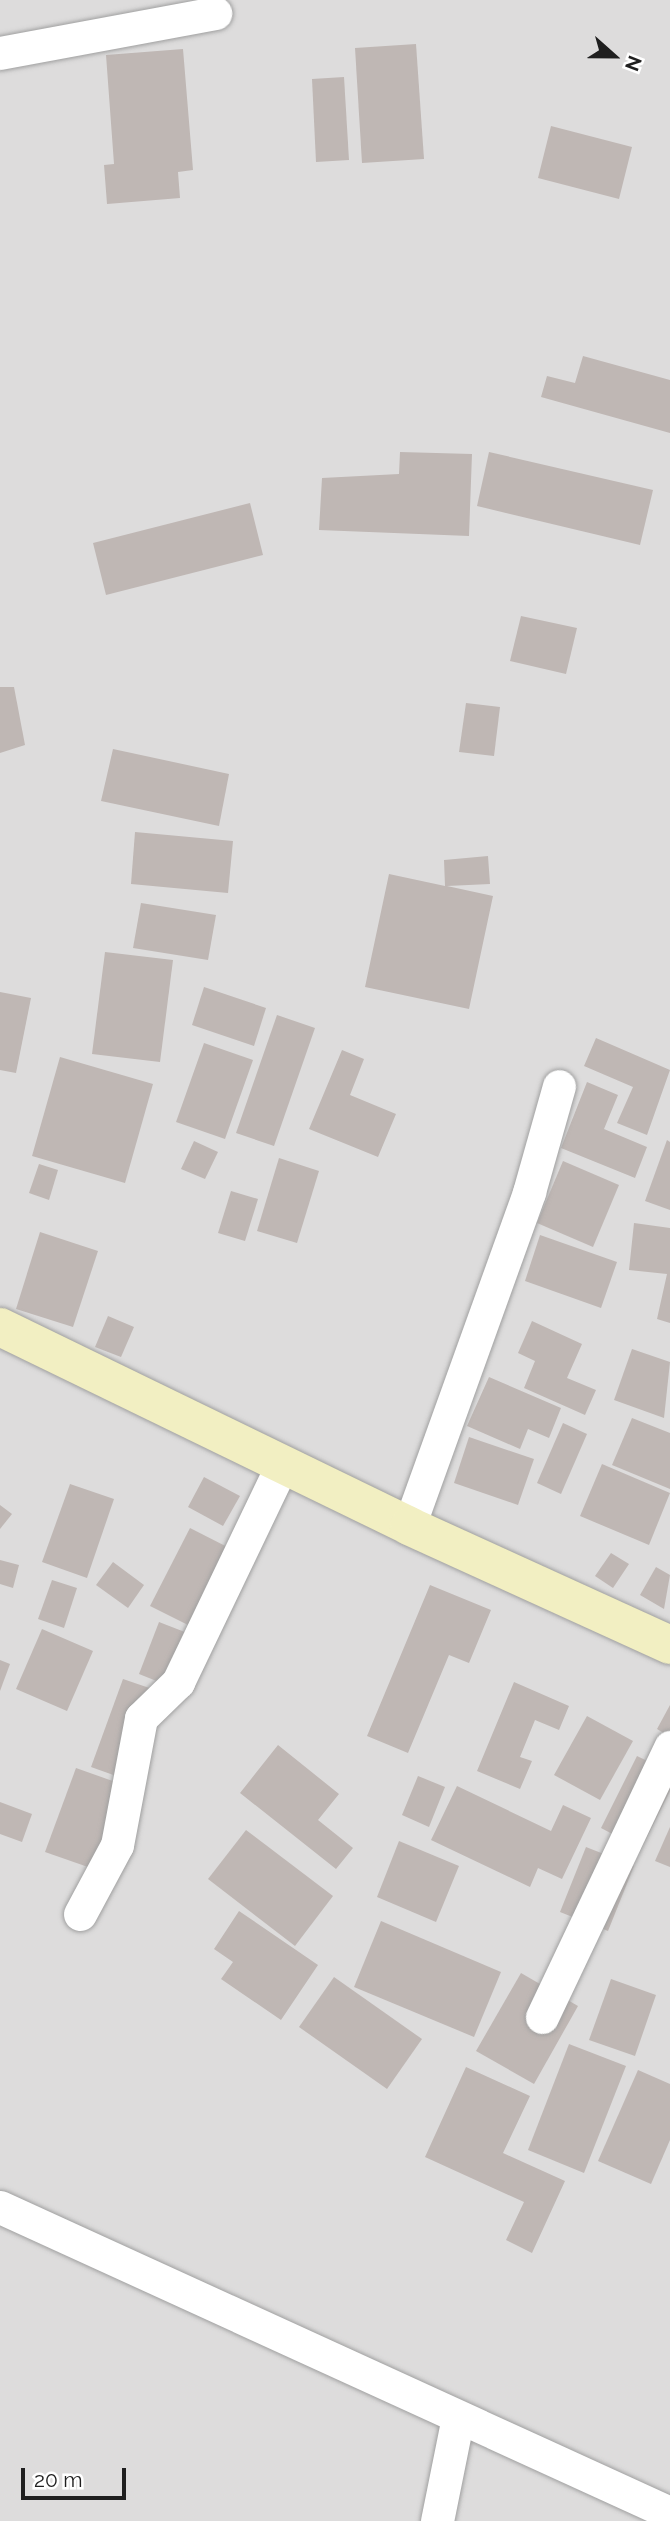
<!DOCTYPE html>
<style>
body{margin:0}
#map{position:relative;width:670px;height:2521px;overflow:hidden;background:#efebe7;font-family:Raleway,sans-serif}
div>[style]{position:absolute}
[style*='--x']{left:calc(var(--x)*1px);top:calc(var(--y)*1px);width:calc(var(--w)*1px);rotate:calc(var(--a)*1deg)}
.residential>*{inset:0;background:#dddcdc}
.building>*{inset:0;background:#bfb7b4}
.roads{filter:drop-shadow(0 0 2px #a0a0a0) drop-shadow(0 0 2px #a0a0a0)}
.street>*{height:33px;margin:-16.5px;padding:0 16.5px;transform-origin:16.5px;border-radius:16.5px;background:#fff}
.secondary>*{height:38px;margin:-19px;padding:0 19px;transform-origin:19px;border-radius:19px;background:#f2efc2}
span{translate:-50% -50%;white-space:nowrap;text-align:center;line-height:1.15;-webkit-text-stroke:5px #fff;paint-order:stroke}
.north{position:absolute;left:579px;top:21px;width:70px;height:70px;-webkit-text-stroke:5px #fff;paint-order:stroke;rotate:111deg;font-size:19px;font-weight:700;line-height:28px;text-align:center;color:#1f1f1f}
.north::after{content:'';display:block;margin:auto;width:24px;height:32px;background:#1f1f1f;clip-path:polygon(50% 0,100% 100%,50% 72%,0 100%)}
.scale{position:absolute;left:21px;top:2468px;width:105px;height:32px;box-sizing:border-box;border:4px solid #1f1f1f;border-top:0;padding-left:9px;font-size:21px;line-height:24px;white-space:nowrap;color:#1f1f1f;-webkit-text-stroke:5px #fff;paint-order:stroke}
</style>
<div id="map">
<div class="residential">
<i style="clip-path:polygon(0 0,670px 0,670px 2521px,0 2521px)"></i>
</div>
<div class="building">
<i style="clip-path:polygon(416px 44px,424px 159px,362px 163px,355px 48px)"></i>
<i style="clip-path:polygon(183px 49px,193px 170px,178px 172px,180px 198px,107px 204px,104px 165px,114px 164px,106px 55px)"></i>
<i style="clip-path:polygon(344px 77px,349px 160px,316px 162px,312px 79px)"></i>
<i style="clip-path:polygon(551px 126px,632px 147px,619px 199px,538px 178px)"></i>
<i style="clip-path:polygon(583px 356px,670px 380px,670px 433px,541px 397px,547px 376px,575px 383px)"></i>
<i style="clip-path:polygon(400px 452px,472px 454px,469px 536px,319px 530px,322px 478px,399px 474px)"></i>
<i style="clip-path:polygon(489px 452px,653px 490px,640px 545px,477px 506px)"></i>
<i style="clip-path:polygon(250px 503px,263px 555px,106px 595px,93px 543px)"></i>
<i style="clip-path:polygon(521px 616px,577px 628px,566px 674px,510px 661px)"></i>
<i style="clip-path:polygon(0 687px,14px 687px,25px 745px,0 753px)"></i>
<i style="clip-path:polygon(466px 703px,500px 707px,494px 756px,459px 752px)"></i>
<i style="clip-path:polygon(113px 749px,229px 774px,219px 826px,101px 801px)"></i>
<i style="clip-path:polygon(135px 832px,233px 841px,228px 893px,131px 884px)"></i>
<i style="clip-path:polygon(488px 856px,490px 884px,447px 886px,493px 896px,469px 1009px,365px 987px,389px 874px,445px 886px,444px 860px)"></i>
<i style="clip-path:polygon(141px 903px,216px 915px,208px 960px,133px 948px)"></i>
<i style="clip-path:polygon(105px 952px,173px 960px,160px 1062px,92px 1054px)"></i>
<i style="clip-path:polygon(204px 987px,266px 1008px,254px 1046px,192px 1025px)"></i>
<i style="clip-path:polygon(0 992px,31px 998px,16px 1073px,0 1070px)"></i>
<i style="clip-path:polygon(277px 1015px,315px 1028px,274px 1146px,236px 1133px)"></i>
<i style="clip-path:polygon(596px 1038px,670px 1070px,647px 1135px,617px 1123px,633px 1087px,584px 1066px)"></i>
<i style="clip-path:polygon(204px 1043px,253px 1060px,225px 1139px,176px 1122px)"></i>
<i style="clip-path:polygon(342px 1050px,364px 1059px,350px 1095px,396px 1114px,378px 1157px,309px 1129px)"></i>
<i style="clip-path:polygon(60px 1057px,153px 1084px,125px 1183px,32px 1156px)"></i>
<i style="clip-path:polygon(587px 1082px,618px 1095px,604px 1129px,647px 1147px,635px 1178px,561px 1148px)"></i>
<i style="clip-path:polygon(667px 1140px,670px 1142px,670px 1210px,645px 1201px)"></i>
<i style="clip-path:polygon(194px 1141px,218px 1152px,205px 1179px,181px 1169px)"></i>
<i style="clip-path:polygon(279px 1158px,319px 1171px,297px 1243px,257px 1231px)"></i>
<i style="clip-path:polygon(563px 1161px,619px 1185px,593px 1247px,537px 1223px)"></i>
<i style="clip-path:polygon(39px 1164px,58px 1170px,49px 1200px,29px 1193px)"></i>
<i style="clip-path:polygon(231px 1191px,258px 1199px,245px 1241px,218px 1233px)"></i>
<i style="clip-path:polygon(634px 1223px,670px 1228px,670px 1323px,657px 1319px,667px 1274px,629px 1270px)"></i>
<i style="clip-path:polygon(40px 1232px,98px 1251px,73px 1327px,16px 1309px)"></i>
<i style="clip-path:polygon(540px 1235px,617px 1262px,601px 1308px,525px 1281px)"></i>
<i style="clip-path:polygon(108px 1316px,134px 1327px,121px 1357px,95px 1347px)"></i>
<i style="clip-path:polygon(532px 1321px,582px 1344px,567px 1378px,596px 1390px,585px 1415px,524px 1388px,535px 1361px,518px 1353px)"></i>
<i style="clip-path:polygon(632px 1349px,670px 1362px,664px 1418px,614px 1400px)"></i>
<i style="clip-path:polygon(489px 1377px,561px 1408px,549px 1438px,528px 1429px,520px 1449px,467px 1426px)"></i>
<i style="clip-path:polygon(632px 1418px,670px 1433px,670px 1489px,612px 1465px)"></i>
<i style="clip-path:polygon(563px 1423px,587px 1434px,561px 1494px,537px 1483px)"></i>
<i style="clip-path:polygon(469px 1437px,534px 1459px,518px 1505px,454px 1483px)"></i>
<i style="clip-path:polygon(602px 1464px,670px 1493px,649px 1545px,580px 1516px)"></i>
<i style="clip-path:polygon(204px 1477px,240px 1496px,223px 1526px,188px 1507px)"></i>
<i style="clip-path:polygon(70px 1484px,114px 1499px,87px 1578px,42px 1562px)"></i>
<i style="clip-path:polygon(0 1505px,12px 1514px,0 1529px)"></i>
<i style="clip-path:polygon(190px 1528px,245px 1556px,206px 1634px,150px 1606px)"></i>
<i style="clip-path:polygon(611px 1553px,629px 1564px,613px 1588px,595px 1576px)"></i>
<i style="clip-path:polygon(0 1560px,19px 1565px,13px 1588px,0 1584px)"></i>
<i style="clip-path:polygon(113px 1562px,144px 1585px,128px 1608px,96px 1585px)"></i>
<i style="clip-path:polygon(656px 1567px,670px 1575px,664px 1609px,640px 1595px)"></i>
<i style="clip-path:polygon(52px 1580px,77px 1588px,64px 1628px,38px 1619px)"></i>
<i style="clip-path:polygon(430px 1585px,491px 1610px,469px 1663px,449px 1655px,408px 1753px,367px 1736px)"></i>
<i style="clip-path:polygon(159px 1622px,195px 1636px,174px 1688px,139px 1674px)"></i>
<i style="clip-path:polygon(42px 1629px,93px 1651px,67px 1711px,16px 1689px)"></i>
<i style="clip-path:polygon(0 1660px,10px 1664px,0 1691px)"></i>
<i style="clip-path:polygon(123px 1679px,164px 1693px,133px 1782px,91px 1767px)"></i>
<i style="clip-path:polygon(514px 1682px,569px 1706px,559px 1730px,535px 1720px,520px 1757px,532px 1761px,520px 1789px,477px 1771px)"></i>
<i style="clip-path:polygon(670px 1705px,670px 1737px,657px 1729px)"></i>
<i style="clip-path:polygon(587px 1716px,633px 1741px,600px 1800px,554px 1775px)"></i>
<i style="clip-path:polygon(278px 1745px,339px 1794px,318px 1820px,353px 1848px,336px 1869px,240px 1793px)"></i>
<i style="clip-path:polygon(637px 1756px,670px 1772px,670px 1791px,641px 1849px,601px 1828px)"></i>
<i style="clip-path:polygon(76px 1768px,138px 1790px,108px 1874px,45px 1852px)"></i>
<i style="clip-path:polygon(418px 1776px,445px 1787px,429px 1827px,402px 1815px)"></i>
<i style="clip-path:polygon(457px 1786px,551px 1831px,563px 1805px,591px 1818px,562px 1879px,538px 1868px,530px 1887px,431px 1840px)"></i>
<i style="clip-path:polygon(0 1802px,32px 1814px,22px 1842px,0 1834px)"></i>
<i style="clip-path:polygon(670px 1827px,670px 1867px,655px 1861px)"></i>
<i style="clip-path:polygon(246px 1830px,333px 1896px,295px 1946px,208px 1879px)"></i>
<i style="clip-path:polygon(399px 1841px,459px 1866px,436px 1922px,377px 1897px)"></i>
<i style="clip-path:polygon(586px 1847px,634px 1866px,608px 1931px,560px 1912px)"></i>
<i style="clip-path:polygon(239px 1911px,318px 1965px,281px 2020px,221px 1979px,233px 1962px,214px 1949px)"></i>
<i style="clip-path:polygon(381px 1921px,501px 1972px,474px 2037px,354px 1987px)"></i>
<i style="clip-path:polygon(521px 1973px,578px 2006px,534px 2084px,476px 2051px)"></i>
<i style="clip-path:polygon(334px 1977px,422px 2039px,387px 2089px,299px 2027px)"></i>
<i style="clip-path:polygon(611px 1979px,656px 1995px,635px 2056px,589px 2040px)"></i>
<i style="clip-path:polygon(569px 2044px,626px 2066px,584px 2173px,528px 2150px)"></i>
<i style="clip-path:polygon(466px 2067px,530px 2096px,503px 2153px,565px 2181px,532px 2253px,506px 2240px,524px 2202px,425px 2157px)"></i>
<i style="clip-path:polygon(638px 2070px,670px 2084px,670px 2140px,651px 2184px,598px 2161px)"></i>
</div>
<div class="roads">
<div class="street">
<i style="--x:0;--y:53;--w:219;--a:-10.5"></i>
<i style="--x:409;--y:1526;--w:355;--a:-70.2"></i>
<i style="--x:529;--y:1192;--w:110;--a:-74.2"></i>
<i style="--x:80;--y:1914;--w:78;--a:-61.8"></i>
<i style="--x:117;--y:1845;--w:129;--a:-79.3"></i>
<i style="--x:141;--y:1718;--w:52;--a:-44.2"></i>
<i style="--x:178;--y:1682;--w:241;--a:-64.4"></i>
<i style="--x:542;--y:2017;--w:299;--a:-64.6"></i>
<i style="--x:0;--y:2207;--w:737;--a:24.55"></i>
<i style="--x:437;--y:2521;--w:106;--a:-78.6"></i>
</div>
<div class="secondary">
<i style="--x:0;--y:1327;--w:455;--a:25.9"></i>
<i style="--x:409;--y:1526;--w:287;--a:24.5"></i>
</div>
</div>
<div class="north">N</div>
<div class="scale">20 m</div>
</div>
